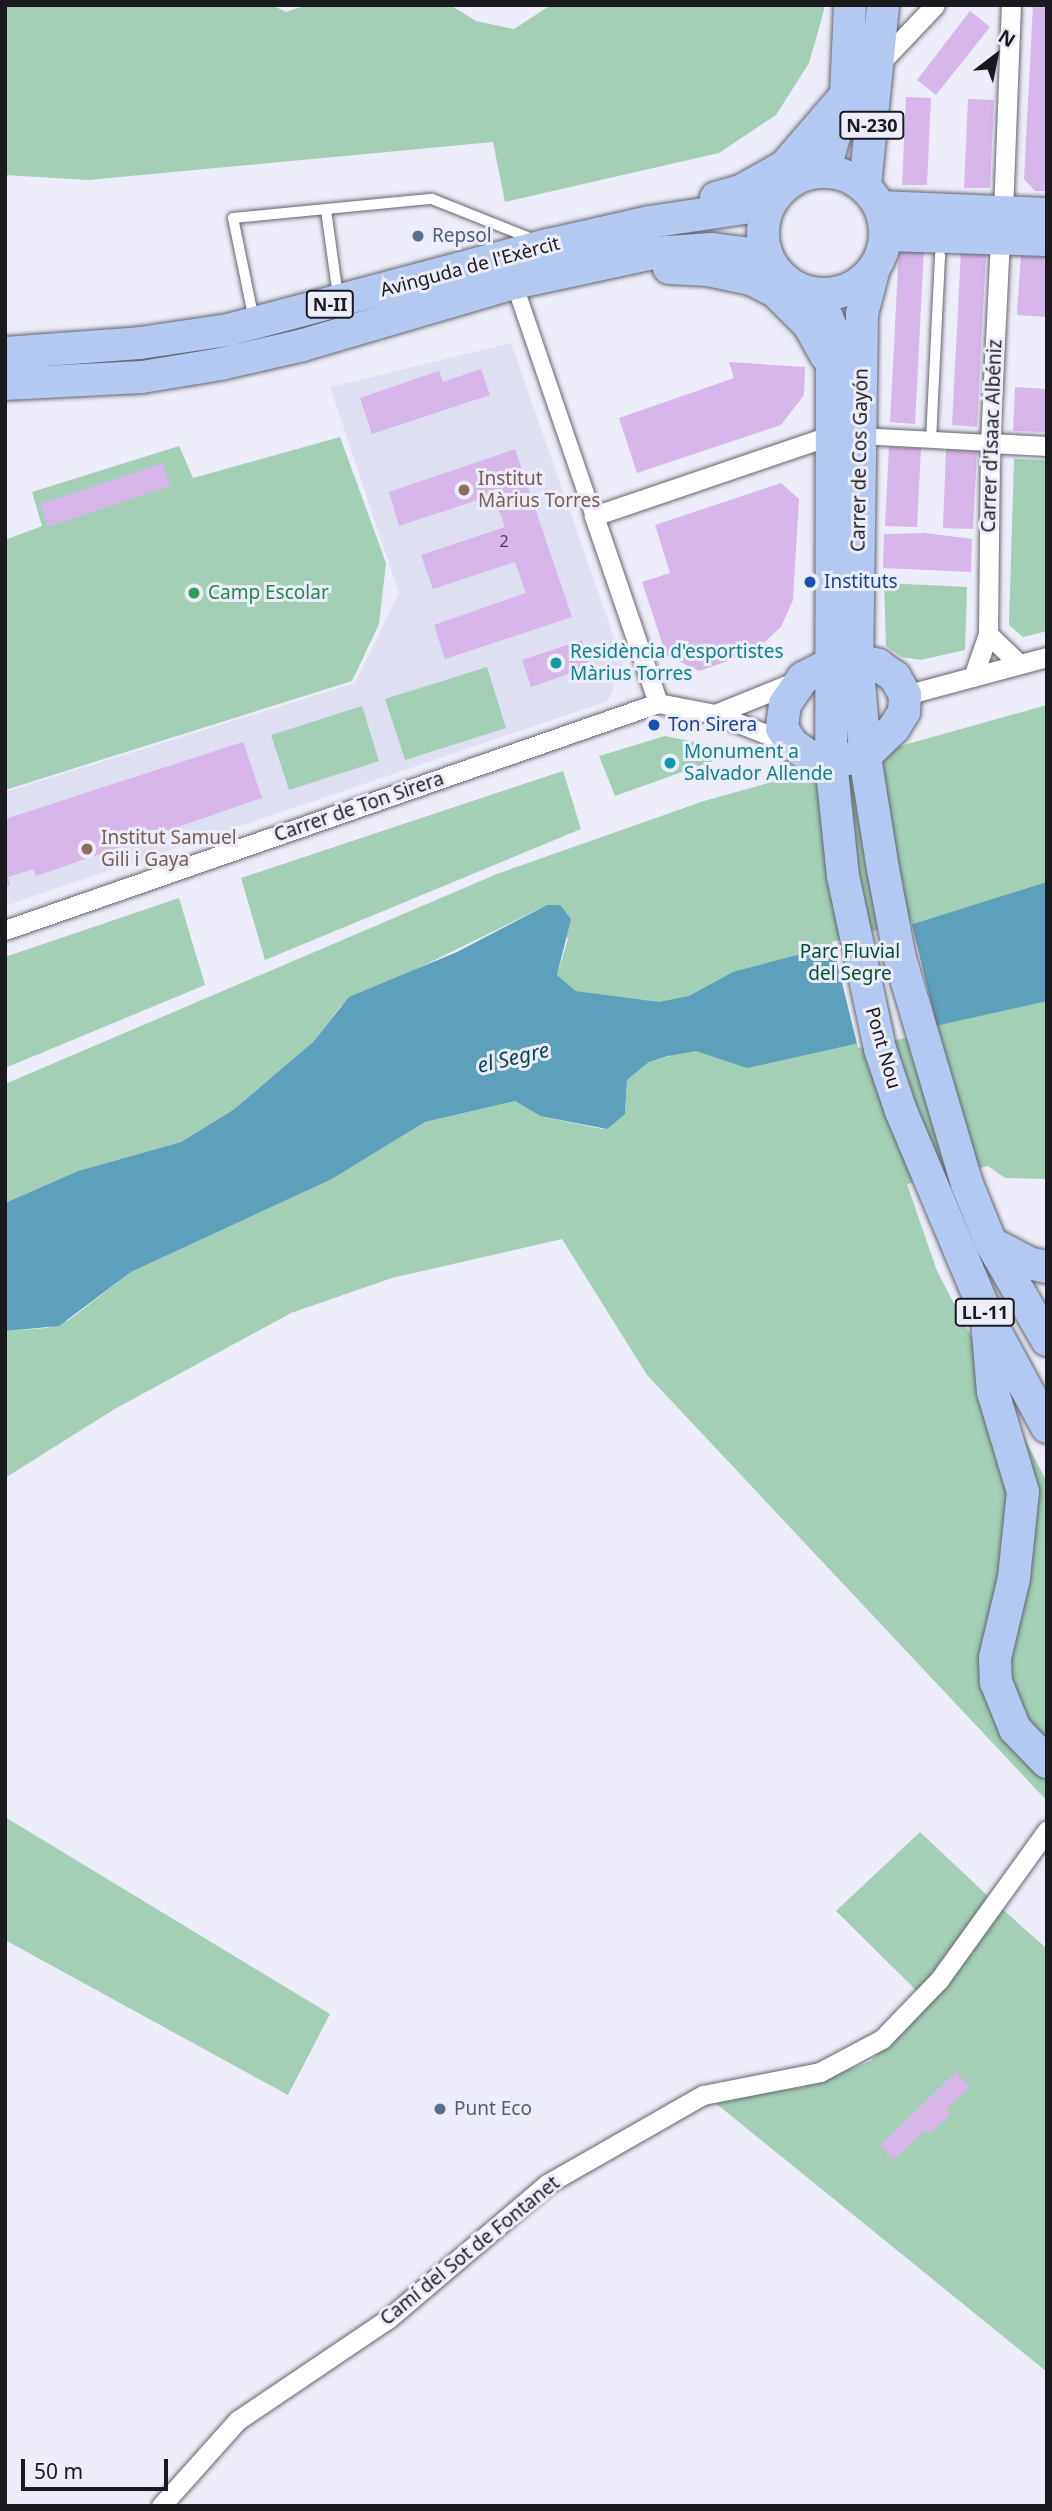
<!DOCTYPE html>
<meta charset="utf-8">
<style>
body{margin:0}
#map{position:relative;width:1052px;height:2511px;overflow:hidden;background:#ecedf8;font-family:"Noto Sans",sans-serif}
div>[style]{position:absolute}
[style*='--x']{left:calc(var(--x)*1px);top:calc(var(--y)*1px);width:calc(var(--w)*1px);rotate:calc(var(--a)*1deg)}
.built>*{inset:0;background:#dee0f2}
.green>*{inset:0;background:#a3cfb6}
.water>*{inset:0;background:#5da0bb}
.pier>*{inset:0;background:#ecedf8}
.building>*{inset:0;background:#d7b6e9}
.roads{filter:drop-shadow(0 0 2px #64656e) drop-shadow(0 0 2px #64656e)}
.service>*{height:10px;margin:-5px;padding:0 5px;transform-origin:5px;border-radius:5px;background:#fff}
.pedestrian>*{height:16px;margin:-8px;padding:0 8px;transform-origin:8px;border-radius:8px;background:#fff}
.minor>*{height:19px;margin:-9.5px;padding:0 9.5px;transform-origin:9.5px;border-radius:9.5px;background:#fff}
.primary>*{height:32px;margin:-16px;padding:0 16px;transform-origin:16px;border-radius:16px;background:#b3c9f1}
.primary>.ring{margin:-16px;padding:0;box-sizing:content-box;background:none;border:32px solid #b3c9f1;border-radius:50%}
.dots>*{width:19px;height:19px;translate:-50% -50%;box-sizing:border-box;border:4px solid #ecedf8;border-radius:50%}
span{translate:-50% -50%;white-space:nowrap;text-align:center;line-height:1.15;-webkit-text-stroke:6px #ecedf8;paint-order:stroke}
.number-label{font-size:16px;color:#494151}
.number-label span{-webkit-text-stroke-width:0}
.shield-label span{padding:2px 5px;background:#ecedf8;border:2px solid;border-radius:5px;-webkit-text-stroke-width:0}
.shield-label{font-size:18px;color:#1a1a1e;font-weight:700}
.service-label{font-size:19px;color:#4e5e75}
.left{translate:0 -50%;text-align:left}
.street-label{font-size:19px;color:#1a1a1e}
.education-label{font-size:19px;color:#785e54}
.transit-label{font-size:19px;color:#164399}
.leisure-label{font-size:19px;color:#27864d}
.culture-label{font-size:19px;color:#0d838f}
.park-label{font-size:19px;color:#005132}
.water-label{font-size:21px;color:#064457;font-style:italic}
.frame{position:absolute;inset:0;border:7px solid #1a1a1e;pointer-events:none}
.north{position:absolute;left:961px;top:21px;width:70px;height:70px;-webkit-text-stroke:5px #ecedf8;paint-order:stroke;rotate:32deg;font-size:19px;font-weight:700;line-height:28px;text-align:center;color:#1a1a1e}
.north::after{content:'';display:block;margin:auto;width:24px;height:32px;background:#1a1a1e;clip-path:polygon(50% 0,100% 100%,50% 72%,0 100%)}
.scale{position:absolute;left:21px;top:2459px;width:147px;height:32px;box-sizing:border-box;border:4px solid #1a1a1e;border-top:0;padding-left:9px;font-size:21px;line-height:24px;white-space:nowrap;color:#1a1a1e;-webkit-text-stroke:5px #ecedf8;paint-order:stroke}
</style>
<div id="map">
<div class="built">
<i style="clip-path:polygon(511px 343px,623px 663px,608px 701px,5px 906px,5px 792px,355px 683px,399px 593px,330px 387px)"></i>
</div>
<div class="green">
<i style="clip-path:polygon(5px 5px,272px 5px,286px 12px,307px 5px,450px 5px,476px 21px,514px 29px,551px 5px,824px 5px,824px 10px,809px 63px,776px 115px,719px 153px,505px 202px,493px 142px,88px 180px,5px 175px)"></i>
<i style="clip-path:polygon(340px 437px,386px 563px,379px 624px,352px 681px,5px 790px,5px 540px,42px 526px,32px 492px,179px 446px,193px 478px)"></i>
<i style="clip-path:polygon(1014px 459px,1047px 460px,1047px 631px,1023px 637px,1009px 625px)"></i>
<i style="clip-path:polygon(884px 583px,967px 587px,965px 650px,921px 660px,902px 657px,886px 646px)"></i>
<i style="clip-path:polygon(487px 667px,506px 728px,405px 760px,385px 699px)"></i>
<i style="clip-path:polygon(1047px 705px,1047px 1179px,1005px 1178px,988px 1166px,907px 1184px,937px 1271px,1047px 1482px,1047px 1801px,647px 1375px,562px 1239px,392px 1278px,291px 1313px,113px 1410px,5px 1478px,5px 1331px,47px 1328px,69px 1320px,131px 1272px,332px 1179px,425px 1122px,515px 1101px,540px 1116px,602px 1129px,625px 1114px,627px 1080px,649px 1062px,676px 1054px,655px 1002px,576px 991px,557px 975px,568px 939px,547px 905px,341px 1006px,313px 1042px,233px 1110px,181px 1142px,78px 1171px,5px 1203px,5px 1084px,497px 874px,704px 801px)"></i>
<i style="clip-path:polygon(362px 706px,379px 761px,289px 790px,271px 735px)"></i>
<i style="clip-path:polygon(665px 736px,699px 743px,724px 757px,615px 796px,599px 756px)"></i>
<i style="clip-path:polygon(563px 771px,581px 829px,265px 960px,241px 878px)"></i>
<i style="clip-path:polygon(179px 898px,205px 985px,5px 1068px,5px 957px)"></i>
<i style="clip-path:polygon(5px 1817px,330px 2014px,288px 2095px,5px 1940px)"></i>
<i style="clip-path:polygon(920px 1832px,990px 1898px,919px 1993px,836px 1911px)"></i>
<i style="clip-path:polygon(1000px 1907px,1047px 1949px,1047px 2372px,713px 2101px,804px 2087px,871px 2061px,922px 2010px)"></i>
</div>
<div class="water">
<i style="clip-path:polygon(1047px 882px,1047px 1001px,747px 1068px,696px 1051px,668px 1056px,649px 1062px,627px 1080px,625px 1114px,607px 1129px,540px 1116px,515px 1101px,425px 1122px,332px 1179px,131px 1272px,59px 1326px,5px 1331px,5px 1203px,78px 1171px,181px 1142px,233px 1110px,313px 1042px,349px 997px,457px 952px,547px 905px,560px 905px,571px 919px,557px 975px,576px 991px,659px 1002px,689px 996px,733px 972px,907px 926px)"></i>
</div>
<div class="pier">
<i style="clip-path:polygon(911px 921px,938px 1031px,858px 1048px,832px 942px)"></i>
</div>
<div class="building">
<i style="clip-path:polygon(1033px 5px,1047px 5px,1047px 191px,1035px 191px,1024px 179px)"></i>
<i style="clip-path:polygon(970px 11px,990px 27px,936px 95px,917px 80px)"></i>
<i style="clip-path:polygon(906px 97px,931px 98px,927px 185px,902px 185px)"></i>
<i style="clip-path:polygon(968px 99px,994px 100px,990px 188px,964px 188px)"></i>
<i style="clip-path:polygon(899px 248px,924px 249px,915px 424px,890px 422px)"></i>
<i style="clip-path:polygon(961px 251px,986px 253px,977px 427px,952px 425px)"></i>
<i style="clip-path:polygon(1021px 255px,1047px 256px,1047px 317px,1017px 315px)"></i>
<i style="clip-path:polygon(729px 362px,805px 367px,804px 395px,781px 425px,637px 473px,619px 418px,734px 378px)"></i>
<i style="clip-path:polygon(481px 369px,490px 395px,372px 434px,360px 398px,439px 371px,443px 382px)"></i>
<i style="clip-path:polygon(1015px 387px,1047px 389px,1047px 432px,1013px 431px)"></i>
<i style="clip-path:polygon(889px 447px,921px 448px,917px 527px,885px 526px)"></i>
<i style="clip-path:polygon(515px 449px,572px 617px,445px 659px,434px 625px,526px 593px,515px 562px,433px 589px,421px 555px,505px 527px,493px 495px,399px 526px,389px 492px)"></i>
<i style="clip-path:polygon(946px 449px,977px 451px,973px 529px,943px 528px)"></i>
<i style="clip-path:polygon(163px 463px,170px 486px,48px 527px,40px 504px)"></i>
<i style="clip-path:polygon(781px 483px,799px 499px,793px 600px,781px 627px,754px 652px,699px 671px,666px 655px,642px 582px,670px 573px,655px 525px)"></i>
<i style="clip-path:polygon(925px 533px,972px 539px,971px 572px,883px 568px,884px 534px)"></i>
<i style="clip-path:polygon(582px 640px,591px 666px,531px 687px,522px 660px)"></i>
<i style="clip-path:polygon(243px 742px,262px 798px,36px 876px,33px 869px,8px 877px,10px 885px,5px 887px,5px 819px)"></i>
<i style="clip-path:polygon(956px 2072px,970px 2087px,946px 2109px,951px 2114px,929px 2134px,925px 2130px,893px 2160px,880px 2146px)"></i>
</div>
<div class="roads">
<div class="service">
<i style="--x:326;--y:210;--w:88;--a:82.1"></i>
<i style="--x:254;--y:320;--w:104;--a:-101.6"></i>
<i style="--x:233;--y:218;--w:200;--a:-5.5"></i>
<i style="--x:432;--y:199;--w:111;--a:21.7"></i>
<i style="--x:931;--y:440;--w:185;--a:-87.2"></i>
</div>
<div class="pedestrian">
<i style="--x:514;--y:283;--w:246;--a:71.1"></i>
<i style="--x:860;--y:436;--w:130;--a:3.1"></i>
</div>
<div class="minor">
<i style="--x:879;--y:64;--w:81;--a:-46.5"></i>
<i style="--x:1003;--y:212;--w:207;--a:-87.8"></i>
<i style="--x:990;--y:443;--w:57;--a:3"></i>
<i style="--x:988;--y:634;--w:43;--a:44.1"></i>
<i style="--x:973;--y:677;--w:46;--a:-70.8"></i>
<i style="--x:988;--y:634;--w:191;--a:-89.4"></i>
<i style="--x:990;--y:443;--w:205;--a:-87.2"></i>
<i style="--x:905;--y:695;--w:147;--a:-15"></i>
<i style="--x:658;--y:703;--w:198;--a:-108.9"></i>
<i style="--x:594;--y:516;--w:251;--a:-18.8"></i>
<i style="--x:715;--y:714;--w:91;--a:-22"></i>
<i style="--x:5;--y:930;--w:691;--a:-19.17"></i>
<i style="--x:658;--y:703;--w:58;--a:10.9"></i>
<i style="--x:715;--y:714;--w:83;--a:21.3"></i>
<i style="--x:161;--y:2506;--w:115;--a:-48.2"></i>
<i style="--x:238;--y:2420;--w:182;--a:-34"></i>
<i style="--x:389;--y:2318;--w:207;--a:-40.3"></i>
<i style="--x:547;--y:2184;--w:180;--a:-29.7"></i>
<i style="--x:703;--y:2095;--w:119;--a:-11.1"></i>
<i style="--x:820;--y:2072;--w:70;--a:-28"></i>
<i style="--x:882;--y:2039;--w:82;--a:-46"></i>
<i style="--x:939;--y:1980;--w:185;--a:-54.2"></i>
</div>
<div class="primary">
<i class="ring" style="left:763px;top:172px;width:90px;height:90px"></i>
<i style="--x:824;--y:172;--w:80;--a:-74.1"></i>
<i style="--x:846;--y:95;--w:90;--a:-87.5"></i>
<i style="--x:865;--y:186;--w:182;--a:-84.3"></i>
<i style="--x:716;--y:198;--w:26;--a:-16"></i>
<i style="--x:741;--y:191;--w:51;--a:-29.6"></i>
<i style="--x:785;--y:166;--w:94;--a:-49.3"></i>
<i style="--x:880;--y:207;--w:167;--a:2.4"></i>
<i style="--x:886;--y:235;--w:161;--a:1.8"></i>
<i style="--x:669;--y:268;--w:39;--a:3"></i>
<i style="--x:708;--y:270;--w:44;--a:11.8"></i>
<i style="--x:751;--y:279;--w:27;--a:27"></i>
<i style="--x:775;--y:291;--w:48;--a:45"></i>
<i style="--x:809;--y:325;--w:35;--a:61"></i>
<i style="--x:873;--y:272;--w:43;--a:104.7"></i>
<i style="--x:862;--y:314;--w:346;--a:90.8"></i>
<i style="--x:857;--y:660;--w:103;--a:85"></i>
<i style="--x:866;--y:763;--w:107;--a:80.9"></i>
<i style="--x:883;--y:869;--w:91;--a:79.2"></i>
<i style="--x:900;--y:958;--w:236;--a:73.5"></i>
<i style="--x:967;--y:1184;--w:64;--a:67.9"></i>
<i style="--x:991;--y:1243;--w:112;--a:60"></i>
<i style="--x:818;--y:295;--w:38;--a:68"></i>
<i style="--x:832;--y:330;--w:432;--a:90.1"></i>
<i style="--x:831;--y:762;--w:115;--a:84"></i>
<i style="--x:843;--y:876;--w:177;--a:77.9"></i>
<i style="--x:880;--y:1049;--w:65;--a:71.3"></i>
<i style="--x:901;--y:1111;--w:222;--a:67.2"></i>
<i style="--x:987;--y:1316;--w:126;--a:61.6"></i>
<i style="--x:5;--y:353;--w:135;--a:-4.2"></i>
<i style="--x:140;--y:343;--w:89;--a:-8.4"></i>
<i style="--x:228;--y:330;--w:331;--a:-14.9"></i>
<i style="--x:548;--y:245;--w:105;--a:-12.7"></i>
<i style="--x:650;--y:222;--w:121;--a:-8.5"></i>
<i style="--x:5;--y:384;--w:137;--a:-2.9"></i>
<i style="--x:142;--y:377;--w:80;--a:-9.3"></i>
<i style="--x:221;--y:364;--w:84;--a:-13"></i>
<i style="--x:303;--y:345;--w:220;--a:-16.4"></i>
<i style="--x:514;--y:283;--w:142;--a:-12.2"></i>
<i style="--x:653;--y:253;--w:59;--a:-3.9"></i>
<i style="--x:712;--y:249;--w:55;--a:7.3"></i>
<i style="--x:857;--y:660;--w:22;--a:13"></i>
<i style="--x:878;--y:665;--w:21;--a:35"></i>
<i style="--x:895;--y:677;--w:21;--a:61"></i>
<i style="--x:905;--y:695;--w:17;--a:93"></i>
<i style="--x:904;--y:712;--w:19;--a:122"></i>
<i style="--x:894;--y:728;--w:40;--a:136"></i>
<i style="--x:865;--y:756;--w:35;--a:170"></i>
<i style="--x:831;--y:762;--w:23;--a:-165"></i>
<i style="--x:809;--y:756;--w:21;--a:-145"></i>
<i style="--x:792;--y:744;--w:19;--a:-122"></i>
<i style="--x:782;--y:728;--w:24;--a:-83"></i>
<i style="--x:785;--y:704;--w:32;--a:-55"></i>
<i style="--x:803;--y:678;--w:28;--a:-27"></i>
<i style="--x:828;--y:665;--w:29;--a:-10"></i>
<i style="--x:991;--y:1243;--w:43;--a:27.8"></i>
<i style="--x:1029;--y:1263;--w:18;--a:13"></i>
<i style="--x:987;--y:1321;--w:71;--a:85.2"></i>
<i style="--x:993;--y:1392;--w:104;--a:73.3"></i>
<i style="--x:1023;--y:1492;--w:86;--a:96"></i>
<i style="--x:1014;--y:1578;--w:82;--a:103.4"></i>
<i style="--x:995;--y:1658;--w:24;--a:88"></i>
<i style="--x:996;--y:1682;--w:51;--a:68"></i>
<i style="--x:1015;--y:1729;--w:46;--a:45.9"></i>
</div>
</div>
<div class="dots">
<i style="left:418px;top:236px;background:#5c6f8a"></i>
<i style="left:464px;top:490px;background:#8d6e63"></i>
<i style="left:810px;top:582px;background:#1a4fb4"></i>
<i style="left:194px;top:593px;background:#2e9e5b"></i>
<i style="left:556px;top:663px;background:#0f9aa8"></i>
<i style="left:654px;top:725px;background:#1a4fb4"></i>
<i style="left:670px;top:763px;background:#0f9aa8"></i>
<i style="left:87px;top:849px;background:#8d6e63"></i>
<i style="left:440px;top:2109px;background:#5c6f8a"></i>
</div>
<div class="number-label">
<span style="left:504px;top:541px">2</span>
</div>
<div class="shield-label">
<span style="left:872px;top:125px">N-230</span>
<span style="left:330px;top:304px">N-II</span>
<span style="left:985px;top:1312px">LL-11</span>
</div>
<div class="service-label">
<span class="left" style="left:432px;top:236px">Repsol</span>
<span class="left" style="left:454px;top:2109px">Punt Eco</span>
</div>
<div class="street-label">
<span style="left:470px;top:267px;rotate:-15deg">Avinguda de l'Exèrcit</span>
<span style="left:992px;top:436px;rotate:-88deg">Carrer d'Isaac Albéniz</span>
<span style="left:860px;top:460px;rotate:-89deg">Carrer de Cos Gayón</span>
<span style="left:359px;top:807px;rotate:-19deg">Carrer de Ton Sirera</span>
<span style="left:883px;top:1048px;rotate:74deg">Pont Nou</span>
<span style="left:470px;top:2251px;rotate:-39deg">Camí del Sot de Fontanet</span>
</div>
<div class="education-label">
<span class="left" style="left:478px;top:490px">Institut<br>Màrius Torres</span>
<span class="left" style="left:101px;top:849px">Institut Samuel<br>Gili i Gaya</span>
</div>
<div class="transit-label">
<span class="left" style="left:824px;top:582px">Instituts</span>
<span class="left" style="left:668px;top:725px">Ton Sirera</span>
</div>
<div class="leisure-label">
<span class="left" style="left:208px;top:593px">Camp Escolar</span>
</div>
<div class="culture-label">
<span class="left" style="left:570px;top:663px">Residència d'esportistes<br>Màrius Torres</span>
<span class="left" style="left:684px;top:763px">Monument a<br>Salvador Allende</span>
</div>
<div class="park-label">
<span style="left:850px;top:963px">Parc Fluvial<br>del Segre</span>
</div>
<div class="water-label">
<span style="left:513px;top:1057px;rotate:-13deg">el Segre</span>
</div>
<div class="frame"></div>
<div class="north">N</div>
<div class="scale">50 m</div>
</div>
